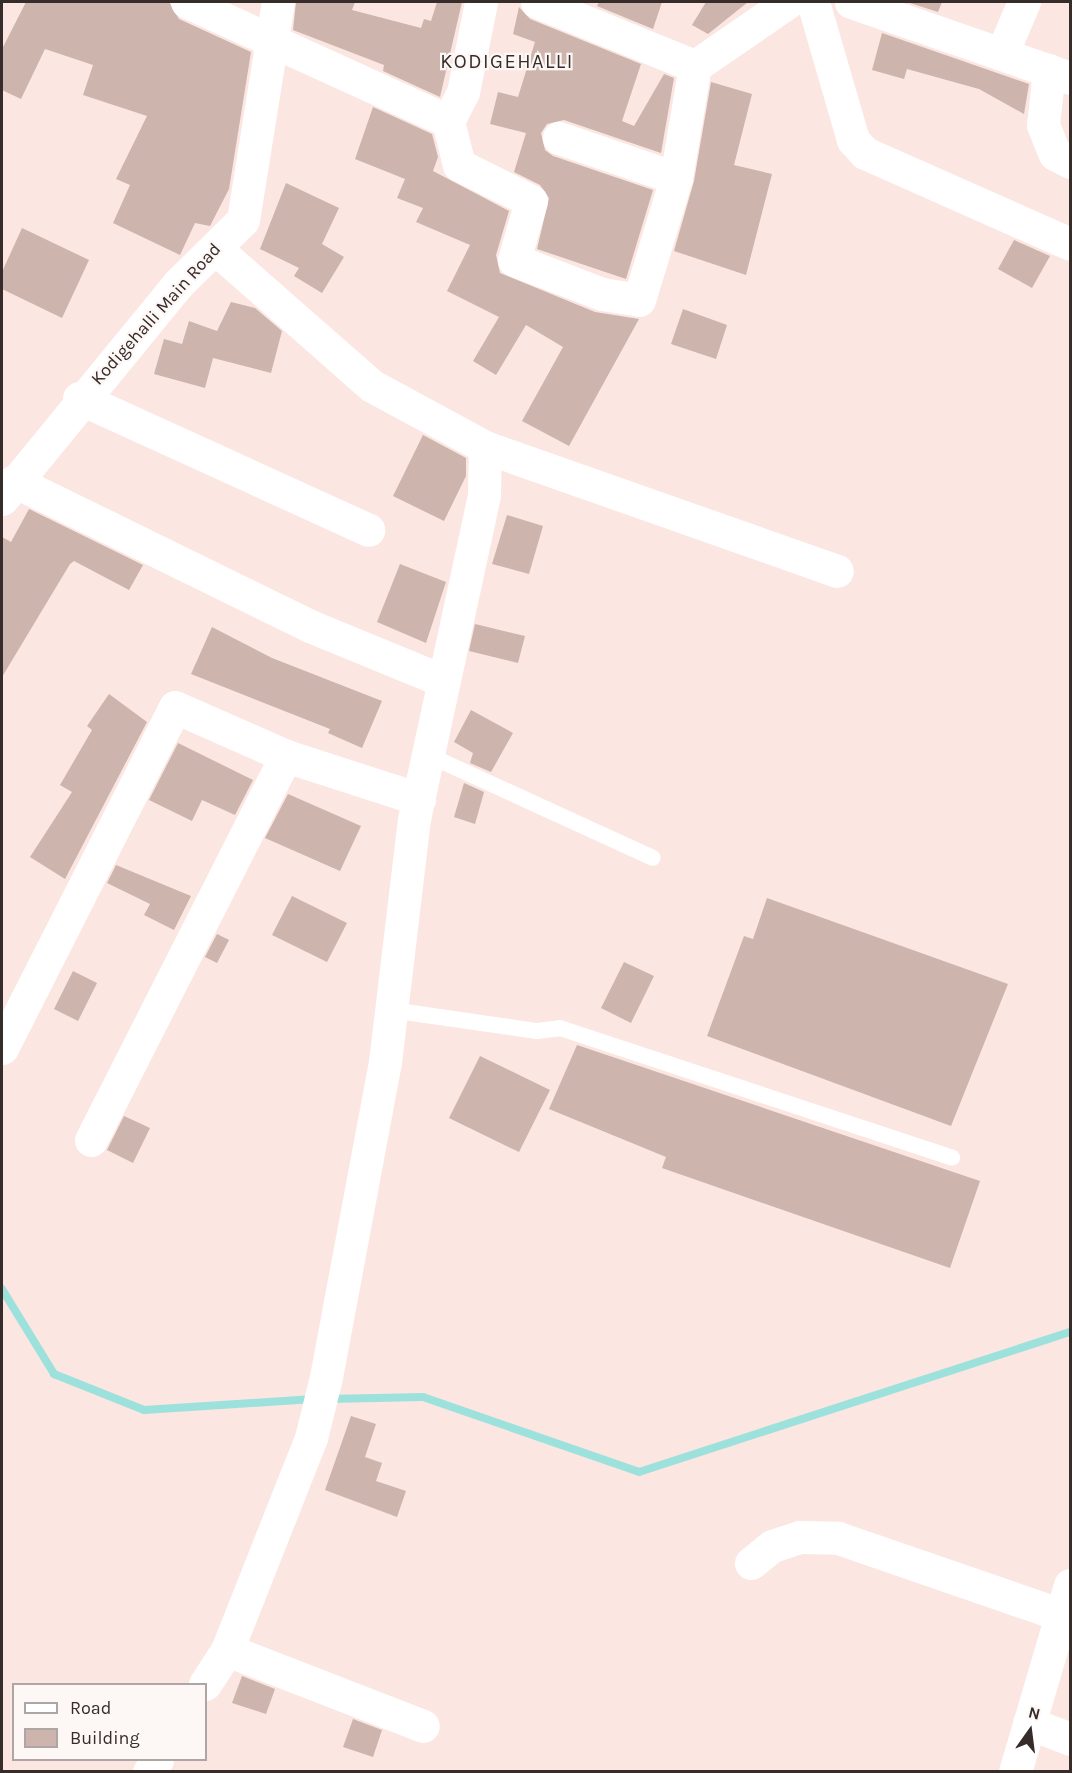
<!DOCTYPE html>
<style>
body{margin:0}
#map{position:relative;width:1072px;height:1773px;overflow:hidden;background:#fbe6e1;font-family:Karla,sans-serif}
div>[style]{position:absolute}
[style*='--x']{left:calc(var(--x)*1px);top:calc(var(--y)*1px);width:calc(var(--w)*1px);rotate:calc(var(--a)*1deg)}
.stream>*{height:8px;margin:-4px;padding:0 4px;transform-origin:4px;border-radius:4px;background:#9de1dc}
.building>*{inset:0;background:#cdb4ad}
.lane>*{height:16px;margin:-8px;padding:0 8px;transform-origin:8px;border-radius:8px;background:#fff}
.street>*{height:33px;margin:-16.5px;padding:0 16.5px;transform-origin:16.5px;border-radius:16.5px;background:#fff}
.secondary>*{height:33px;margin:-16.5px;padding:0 16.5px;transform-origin:16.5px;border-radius:16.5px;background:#fff}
span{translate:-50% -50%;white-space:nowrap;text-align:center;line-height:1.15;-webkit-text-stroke:4.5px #fdf7f6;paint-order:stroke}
.street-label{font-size:18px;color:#362c29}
.neighbourhood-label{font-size:20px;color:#362c29;letter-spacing:1.5px}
.frame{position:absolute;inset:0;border:3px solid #362c29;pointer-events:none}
.legend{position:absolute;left:12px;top:1683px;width:195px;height:78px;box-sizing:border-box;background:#fdf7f6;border:2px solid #ada6a4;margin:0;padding:8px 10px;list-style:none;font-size:18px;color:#362c29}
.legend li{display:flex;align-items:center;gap:12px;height:30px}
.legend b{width:30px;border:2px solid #ada6a4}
.north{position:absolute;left:1000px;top:1701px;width:60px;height:60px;-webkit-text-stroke:4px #fdf7f6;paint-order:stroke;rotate:14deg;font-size:16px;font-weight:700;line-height:24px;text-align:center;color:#362c29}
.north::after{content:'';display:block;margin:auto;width:21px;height:27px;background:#362c29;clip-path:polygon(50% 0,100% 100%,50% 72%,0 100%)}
</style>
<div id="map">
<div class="stream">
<i style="--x:2;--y:1289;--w:100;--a:58.5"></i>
<i style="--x:54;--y:1374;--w:97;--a:21.8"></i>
<i style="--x:144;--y:1410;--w:169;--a:-3.7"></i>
<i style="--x:329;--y:1399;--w:94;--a:-1.2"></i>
<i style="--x:423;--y:1397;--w:229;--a:19.1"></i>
<i style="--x:639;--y:1472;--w:453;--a:-18"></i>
</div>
<div class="building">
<i style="clip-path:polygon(26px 2px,169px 2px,179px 19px,251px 52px,229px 189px,210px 226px,195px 223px,180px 255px,113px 223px,130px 185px,116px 179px,147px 116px,83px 95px,93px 65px,45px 49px,21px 99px,2px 90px,2px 49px)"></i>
<i style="clip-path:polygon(296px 2px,355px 2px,352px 10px,421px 28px,424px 19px,431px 21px,437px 2px,462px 2px,440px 97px,383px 71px,384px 65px,293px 30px)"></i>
<i style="clip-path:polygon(599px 2px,662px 2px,653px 29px,597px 6px)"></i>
<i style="clip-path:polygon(706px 2px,748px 2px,708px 34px,692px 25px)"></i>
<i style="clip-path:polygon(907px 2px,942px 2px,938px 12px)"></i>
<i style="clip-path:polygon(519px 7px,530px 19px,641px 64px,622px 121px,634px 126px,664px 74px,674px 78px,661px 153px,564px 120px,547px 124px,541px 133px,545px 150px,553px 156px,653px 190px,626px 279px,537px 249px,549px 198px,540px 185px,514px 172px,526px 133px,490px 124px,498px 92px,518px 97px,535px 42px,513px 34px)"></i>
<i style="clip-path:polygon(882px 33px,1029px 84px,1024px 114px,979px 89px,907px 69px,904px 79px,872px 70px)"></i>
<i style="clip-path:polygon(711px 82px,752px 94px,734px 165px,772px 174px,746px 275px,674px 251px,694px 181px)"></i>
<i style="clip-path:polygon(373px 107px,432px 134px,438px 157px,433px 171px,509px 211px,496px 255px,500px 273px,595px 312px,639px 319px,569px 446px,522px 421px,563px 347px,526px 325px,496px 375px,473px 361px,499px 317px,447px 291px,470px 245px,416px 222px,423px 208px,397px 198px,405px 179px,355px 159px)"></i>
<i style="clip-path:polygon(286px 183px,339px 208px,322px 244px,344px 257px,322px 293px,294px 276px,299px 268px,260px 249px)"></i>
<i style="clip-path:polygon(22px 228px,89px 260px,62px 318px,2px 289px,2px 272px)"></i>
<i style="clip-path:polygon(1014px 240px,1050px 256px,1032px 288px,998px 269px)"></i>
<i style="clip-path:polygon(231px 302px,255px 308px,282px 331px,271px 373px,213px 358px,205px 388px,154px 374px,164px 339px,182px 344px,189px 321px,217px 331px)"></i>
<i style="clip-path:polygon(683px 309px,727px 325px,716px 359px,671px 344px)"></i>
<i style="clip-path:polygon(423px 435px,466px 458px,466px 476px,444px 521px,393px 496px)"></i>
<i style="clip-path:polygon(29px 509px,143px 565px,129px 590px,74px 561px,70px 564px,2px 677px,2px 537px,11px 542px)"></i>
<i style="clip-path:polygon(507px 515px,543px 526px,529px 574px,492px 564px)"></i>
<i style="clip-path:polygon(400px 564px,446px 582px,426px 643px,377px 622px)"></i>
<i style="clip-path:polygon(475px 624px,525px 636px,518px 663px,469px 651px)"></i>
<i style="clip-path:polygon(212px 627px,272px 658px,382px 701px,362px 748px,328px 733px,330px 729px,191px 674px)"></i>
<i style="clip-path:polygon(109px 694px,147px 722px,65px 879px,30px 857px,72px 792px,60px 785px,92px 730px,87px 726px)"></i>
<i style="clip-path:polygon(471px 710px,513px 733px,491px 772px,470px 763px,473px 753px,454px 742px)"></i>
<i style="clip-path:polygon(178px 743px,253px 780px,235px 815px,202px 800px,192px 821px,149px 800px)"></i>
<i style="clip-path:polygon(464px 783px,484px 792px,475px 824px,454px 817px)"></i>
<i style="clip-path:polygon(288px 794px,361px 826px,340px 871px,265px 838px)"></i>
<i style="clip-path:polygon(116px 865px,191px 896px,174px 930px,144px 915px,150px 904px,107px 883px)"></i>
<i style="clip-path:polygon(292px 896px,347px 923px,327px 962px,272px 935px)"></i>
<i style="clip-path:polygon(767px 898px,1008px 984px,951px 1126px,707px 1036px,744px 936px,753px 939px)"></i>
<i style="clip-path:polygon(217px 934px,229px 940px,217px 963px,205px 957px)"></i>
<i style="clip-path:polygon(624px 962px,654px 976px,631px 1023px,601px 1008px)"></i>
<i style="clip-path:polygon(73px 971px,97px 983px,78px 1021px,54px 1009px)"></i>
<i style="clip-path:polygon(577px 1045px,980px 1181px,950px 1268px,662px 1168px,666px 1157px,549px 1109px)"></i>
<i style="clip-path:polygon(480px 1056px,550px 1090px,519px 1152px,449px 1118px)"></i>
<i style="clip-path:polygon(124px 1116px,150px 1128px,133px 1163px,107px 1150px)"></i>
<i style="clip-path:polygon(351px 1416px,376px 1424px,365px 1457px,382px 1463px,376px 1481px,406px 1491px,397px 1517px,325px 1490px)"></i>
<i style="clip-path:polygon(242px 1676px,275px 1689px,266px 1714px,232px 1703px)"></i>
<i style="clip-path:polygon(353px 1719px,382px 1730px,373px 1757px,343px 1747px)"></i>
</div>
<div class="lane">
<i style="--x:428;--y:755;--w:247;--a:24.6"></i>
<i style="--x:391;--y:1010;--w:148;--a:8.2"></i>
<i style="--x:537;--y:1031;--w:23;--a:-7"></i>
<i style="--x:560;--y:1028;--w:413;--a:18.3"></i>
</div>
<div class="street">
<i style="--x:187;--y:2;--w:287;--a:24.5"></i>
<i style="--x:481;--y:2;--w:92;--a:101.3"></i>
<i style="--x:463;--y:92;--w:33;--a:117"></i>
<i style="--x:448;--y:121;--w:45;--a:76"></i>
<i style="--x:459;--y:165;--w:80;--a:26.6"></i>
<i style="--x:531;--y:201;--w:61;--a:106.1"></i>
<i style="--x:514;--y:260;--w:94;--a:21.1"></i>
<i style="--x:602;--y:294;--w:37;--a:9"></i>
<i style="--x:639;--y:300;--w:127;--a:-73.1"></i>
<i style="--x:676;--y:178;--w:124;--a:-161.1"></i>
<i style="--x:537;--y:2;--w:170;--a:22.1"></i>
<i style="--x:695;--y:66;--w:113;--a:-34.5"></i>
<i style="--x:813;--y:2;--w:144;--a:73.8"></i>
<i style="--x:853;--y:140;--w:18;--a:47"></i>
<i style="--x:865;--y:153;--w:224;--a:23.9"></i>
<i style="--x:851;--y:2;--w:232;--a:19.1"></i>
<i style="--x:1002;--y:53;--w:56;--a:-66.7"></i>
<i style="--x:1049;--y:70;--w:55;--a:96.2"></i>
<i style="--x:1043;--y:125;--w:31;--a:68"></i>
<i style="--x:1055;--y:154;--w:17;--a:28"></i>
<i style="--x:676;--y:178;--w:114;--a:-80.4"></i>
<i style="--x:79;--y:398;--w:318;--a:24.5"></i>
<i style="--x:485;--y:447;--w:373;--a:19.4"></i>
<i style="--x:14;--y:481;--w:330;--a:26.1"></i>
<i style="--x:310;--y:626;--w:142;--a:22.4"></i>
<i style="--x:2;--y:1048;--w:382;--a:-63.1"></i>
<i style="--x:175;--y:707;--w:121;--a:23.8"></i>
<i style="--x:286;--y:756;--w:140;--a:17.9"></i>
<i style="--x:91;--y:1140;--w:431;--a:-63.1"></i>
<i style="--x:751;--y:1563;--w:27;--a:-39"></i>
<i style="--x:772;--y:1546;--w:28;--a:-18"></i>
<i style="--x:799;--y:1537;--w:39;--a:1"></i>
<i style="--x:838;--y:1538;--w:237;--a:19"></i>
<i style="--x:227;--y:1650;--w:210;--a:21.2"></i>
<i style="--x:1029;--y:1723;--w:44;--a:21.3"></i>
<i style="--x:1015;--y:1772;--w:195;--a:-73.6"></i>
</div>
<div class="secondary">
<i style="--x:2;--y:499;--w:278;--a:-50.7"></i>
<i style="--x:178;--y:284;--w:91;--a:-44.6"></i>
<i style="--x:243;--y:220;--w:221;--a:-80.9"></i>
<i style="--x:205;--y:1684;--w:40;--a:-57.1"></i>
<i style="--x:227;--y:1650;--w:228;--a:-68.4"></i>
<i style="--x:311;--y:1438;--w:63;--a:-76.2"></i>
<i style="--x:326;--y:1377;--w:320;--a:-79.4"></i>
<i style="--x:385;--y:1062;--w:245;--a:-83.2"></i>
<i style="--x:414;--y:819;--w:332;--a:-77.8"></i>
<i style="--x:484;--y:494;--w:47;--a:-88.8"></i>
<i style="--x:485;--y:447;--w:128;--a:-151.6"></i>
<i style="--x:372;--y:386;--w:209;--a:-138.7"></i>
<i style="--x:149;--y:1772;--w:14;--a:-56"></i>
</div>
<div class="street-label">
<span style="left:156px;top:314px;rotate:-48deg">Kodigehalli Main Road</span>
</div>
<div class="neighbourhood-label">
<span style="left:507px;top:61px">KODIGEHALLI</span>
</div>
<div class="frame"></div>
<ul class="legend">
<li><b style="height:8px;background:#fff"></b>Road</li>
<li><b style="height:16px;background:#cdb4ad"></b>Building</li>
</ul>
<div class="north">N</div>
</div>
